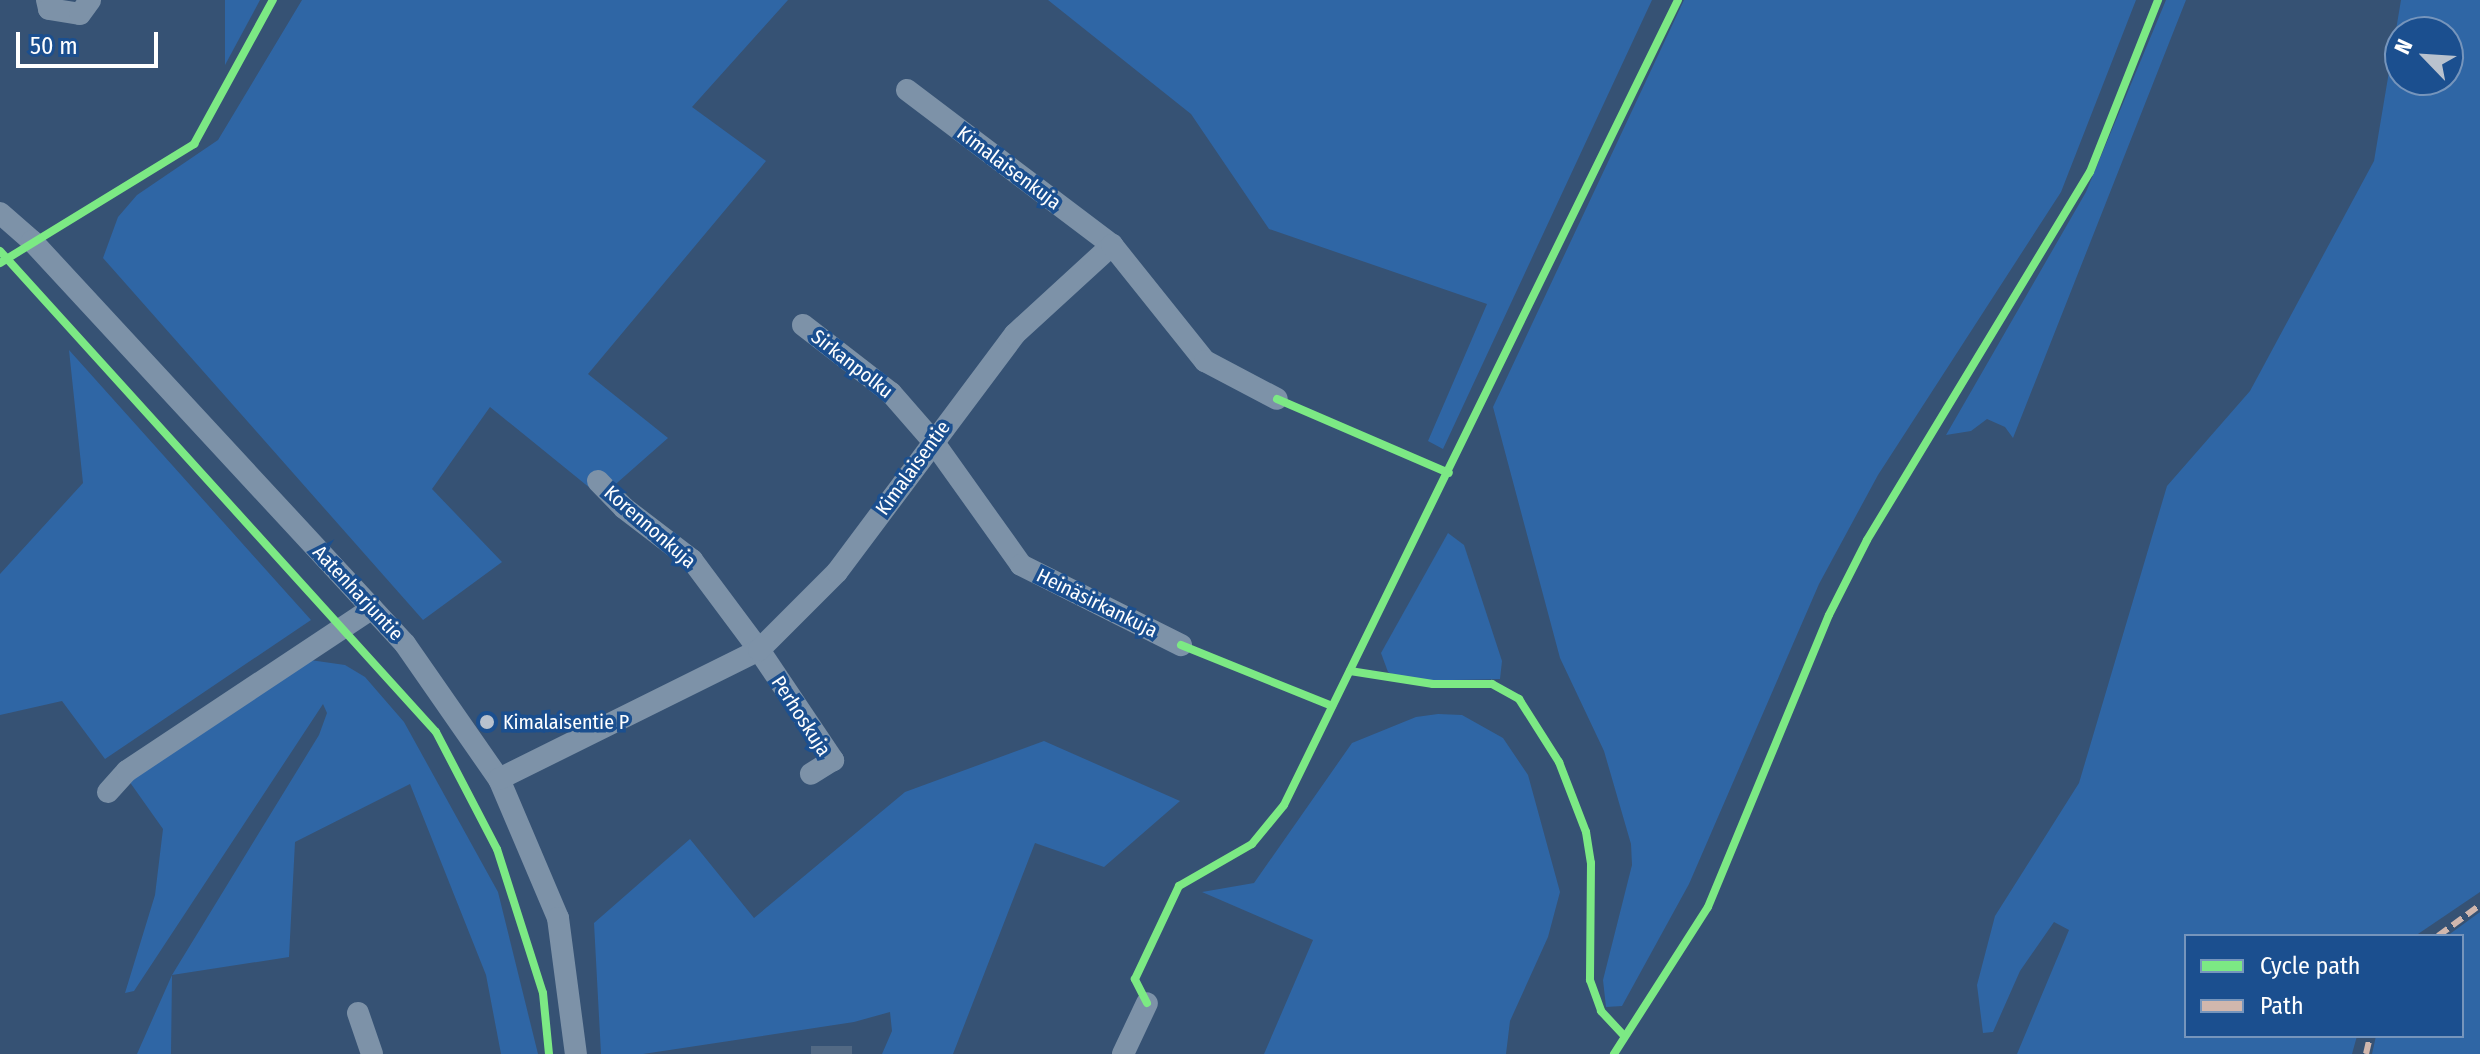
<!DOCTYPE html>
<meta charset="utf-8">
<style>
body{margin:0}
#map{position:relative;width:2480px;height:1054px;overflow:hidden;background:#365274;font-family:"Fira Sans Condensed",sans-serif}
div>[style]{position:absolute}
[style*='--x']{left:calc(var(--x)*1px);top:calc(var(--y)*1px);width:calc(var(--w)*1px);rotate:calc(var(--a)*1deg)}
.green>*{inset:0;background:#2f66a5}
.building>*{inset:0;background:#526984}
.minor>*{height:22px;margin:-11px;padding:0 11px;transform-origin:11px;border-radius:11px;background:#7d92a8}
.quiet>*{height:6px;margin-top:-3px;transform-origin:0;background:repeating-linear-gradient(90deg,#d1b7ad 0 12px,transparent 0 18px)}
.cycleway>*{height:8px;margin:-4px;padding:0 4px;transform-origin:4px;border-radius:4px;background:#7ce984}
.dots>*{width:22px;height:22px;translate:-50% -50%;box-sizing:border-box;border:4px solid #1b4f8f;border-radius:50%}
span{translate:-50% -50%;white-space:nowrap;text-align:center;line-height:1.15;-webkit-text-stroke:7px #1b4f8f;paint-order:stroke}
.street-label{font-size:20px;color:#fff}
.poi-label{font-size:20px;color:#fff}
.left{translate:0 -50%;text-align:left}
.legend{position:absolute;left:2184px;top:934px;width:280px;height:104px;box-sizing:border-box;background:#1b4f8f;border:2px solid #7695bc;margin:0;padding:10px 14px;list-style:none;font-size:24px;color:#fff}
.legend li{display:flex;align-items:center;gap:16px;height:40px}
.legend b{width:40px;border:2px solid #7695bc}
.north{position:absolute;left:2384px;top:16px;width:80px;height:80px;box-sizing:border-box;background:#1b4f8f;border:2px solid #7695bc;border-radius:50%;rotate:295deg;font-size:22px;font-weight:700;line-height:32px;text-align:center;color:#fff}
.north::after{content:'';display:block;margin:auto;width:28px;height:36px;background:#b9c2ce;clip-path:polygon(50% 0,100% 100%,50% 72%,0 100%)}
.scale{position:absolute;left:16px;top:32px;width:142px;height:36px;box-sizing:border-box;border:4px solid #fff;border-top:0;padding-left:10px;font-size:24px;line-height:28px;white-space:nowrap;color:#fff;-webkit-text-stroke:6px #1b4f8f;paint-order:stroke}
</style>
<div id="map">
<div class="green">
<i style="clip-path:polygon(225px 0,260px 0,225px 65px)"></i>
<i style="clip-path:polygon(302px 0,788px 0,692px 107px,766px 161px,588px 374px,668px 438px,601px 497px,490px 407px,432px 489px,502px 562px,423px 620px,103px 258px,118px 217px,137px 195px,218px 140px)"></i>
<i style="clip-path:polygon(1048px 0,1652px 0,1443px 449px,1428px 441px,1487px 304px,1269px 229px,1191px 114px)"></i>
<i style="clip-path:polygon(1684px 0,2136px 0,2061px 192px,1878px 475px,1819px 584px,1689px 884px,1622px 1006px,1606px 1007px,1603px 980px,1632px 865px,1631px 844px,1604px 751px,1560px 658px,1493px 407px)"></i>
<i style="clip-path:polygon(2166px 0,2186px 0,2013px 438px,2005px 427px,1987px 419px,1971px 431px,1946px 435px,2086px 192px)"></i>
<i style="clip-path:polygon(evenodd,2401px 0,2480px 0,2480px 892px,2415px 936px,2186px 936px,2186px 1036px,2357px 1036px,2352px 1054px,2017px 1054px,2069px 930px,2054px 922px,2020px 971px,1993px 1032px,1983px 1033px,1977px 985px,1995px 916px,2079px 783px,2167px 486px,2250px 391px,2374px 161px,2401px 0,2400px 32px,2448px 32px,2448px 80px,2400px 80px,2400px 32px)"></i>
<i style="clip-path:polygon(69px 350px,311px 620px,105px 759px,62px 701px,0 715px,0 574px,83px 483px)"></i>
<i style="clip-path:polygon(1448px 533px,1464px 545px,1502px 661px,1500px 679px,1405px 681px,1388px 672px,1381px 653px)"></i>
<i style="clip-path:polygon(310px 660px,345px 665px,365px 677px,404px 722px,498px 892px,538px 1054px,501px 1054px,486px 975px,410px 784px,295px 842px,289px 957px,172px 975px,171px 1054px,137px 1054px,172px 975px,319px 735px,327px 713px,323px 704px,134px 991px,125px 993px,155px 895px,163px 829px,129px 781px)"></i>
<i style="clip-path:polygon(1438px 714px,1462px 715px,1503px 738px,1528px 775px,1560px 892px,1548px 937px,1510px 1021px,1506px 1054px,1264px 1054px,1313px 940px,1202px 892px,1254px 883px,1352px 743px,1416px 717px)"></i>
<i style="clip-path:polygon(1044px 741px,1180px 801px,1104px 867px,1035px 843px,953px 1054px,882px 1054px,892px 1031px,890px 1012px,854px 1022px,643px 1054px,601px 1054px,594px 923px,690px 839px,754px 918px,905px 792px)"></i>
<i style="clip-path:polygon(2480px 912px,2480px 1054px,2372px 1054px,2376px 1036px,2462px 1036px,2462px 936px,2447px 936px)"></i>
</div>
<div class="building">
<i style="clip-path:polygon(811px 1046px,852px 1046px,852px 1054px,811px 1054px)"></i>
</div>
<div class="minor">
<i style="--x:47;--y:0;--w:9;--a:77"></i>
<i style="--x:49;--y:9;--w:31;--a:9"></i>
<i style="--x:80;--y:14;--w:17;--a:-54"></i>
<i style="--x:907;--y:90;--w:257;--a:37.1"></i>
<i style="--x:0;--y:213;--w:43;--a:41.2"></i>
<i style="--x:32;--y:241;--w:549;--a:47.21"></i>
<i style="--x:405;--y:644;--w:165;--a:55.2"></i>
<i style="--x:499;--y:779;--w:151;--a:67"></i>
<i style="--x:558;--y:918;--w:137;--a:82.5"></i>
<i style="--x:803;--y:325;--w:111;--a:37.7"></i>
<i style="--x:891;--y:393;--w:62;--a:48.9"></i>
<i style="--x:932;--y:440;--w:153;--a:54.5"></i>
<i style="--x:1021;--y:565;--w:179;--a:26.6"></i>
<i style="--x:598;--y:481;--w:37;--a:46"></i>
<i style="--x:624;--y:508;--w:86;--a:37.4"></i>
<i style="--x:692;--y:560;--w:112;--a:53.3"></i>
<i style="--x:759;--y:650;--w:133;--a:56.1"></i>
<i style="--x:833;--y:760;--w:26;--a:148"></i>
<i style="--x:499;--y:779;--w:290;--a:-26.4"></i>
<i style="--x:759;--y:650;--w:110;--a:-45"></i>
<i style="--x:837;--y:572;--w:297;--a:-53.2"></i>
<i style="--x:1015;--y:334;--w:132;--a:-42.5"></i>
<i style="--x:1112;--y:245;--w:149;--a:51.3"></i>
<i style="--x:1205;--y:361;--w:81;--a:27.8"></i>
<i style="--x:108;--y:792;--w:28;--a:-48"></i>
<i style="--x:127;--y:771;--w:294;--a:-33.6"></i>
<i style="--x:358;--y:1013;--w:43;--a:71.1"></i>
<i style="--x:1123;--y:1054;--w:56;--a:-64.8"></i>
</div>
<div class="quiet">
<i style="--x:2438;--y:936;--w:52;--a:-36.4"></i>
<i style="--x:2366;--y:1054;--w:18;--a:-77"></i>
</div>
<div class="cycleway">
<i style="--x:0;--y:251;--w:649;--a:47.81"></i>
<i style="--x:436;--y:732;--w:132;--a:62.5"></i>
<i style="--x:497;--y:849;--w:151;--a:72.3"></i>
<i style="--x:543;--y:993;--w:61;--a:84.4"></i>
<i style="--x:0;--y:263;--w:228;--a:-31.5"></i>
<i style="--x:194;--y:144;--w:164;--a:-61.3"></i>
<i style="--x:1277;--y:399;--w:187;--a:23.3"></i>
<i style="--x:1181;--y:645;--w:163;--a:22"></i>
<i style="--x:1350;--y:671;--w:84;--a:8.9"></i>
<i style="--x:1433;--y:684;--w:59;--a:0"></i>
<i style="--x:1492;--y:684;--w:31;--a:29"></i>
<i style="--x:1519;--y:699;--w:75;--a:57.6"></i>
<i style="--x:1559;--y:762;--w:75;--a:68.9"></i>
<i style="--x:1586;--y:832;--w:31;--a:81"></i>
<i style="--x:1591;--y:863;--w:117;--a:90.5"></i>
<i style="--x:1590;--y:980;--w:33;--a:70"></i>
<i style="--x:1601;--y:1011;--w:34;--a:47"></i>
<i style="--x:1147;--y:1003;--w:27;--a:-117"></i>
<i style="--x:1135;--y:979;--w:103;--a:-64.7"></i>
<i style="--x:1179;--y:886;--w:84;--a:-29.9"></i>
<i style="--x:1252;--y:844;--w:50;--a:-50.6"></i>
<i style="--x:1284;--y:805;--w:896;--a:-63.92"></i>
<i style="--x:1614;--y:1054;--w:174;--a:-57.4"></i>
<i style="--x:1708;--y:907;--w:316;--a:-67.5"></i>
<i style="--x:1829;--y:615;--w:84;--a:-63.1"></i>
<i style="--x:1867;--y:540;--w:430;--a:-58.8"></i>
<i style="--x:2090;--y:172;--w:185;--a:-68.4"></i>
</div>
<div class="dots">
<i style="left:487px;top:722px;background:#b9c2ce"></i>
</div>
<div class="street-label">
<span style="left:1009px;top:168px;rotate:37deg">Kimalaisenkuja</span>
<span style="left:852px;top:364px;rotate:38deg">Sirkanpolku</span>
<span style="left:913px;top:468px;rotate:-54deg">Kimalaisentie</span>
<span style="left:650px;top:527px;rotate:41deg">Korennonkuja</span>
<span style="left:358px;top:593px;rotate:47deg">Aatenharjuntie</span>
<span style="left:1097px;top:603px;rotate:26deg">Heinäsirkankuja</span>
<span style="left:801px;top:716px;rotate:57deg">Perhoskuja</span>
</div>
<div class="poi-label">
<span class="left" style="left:503px;top:722px">Kimalaisentie P</span>
</div>
<ul class="legend">
<li><b style="height:10px;background:#7ce984"></b>Cycle path</li>
<li><b style="height:10px;background:#d1b7ad"></b>Path</li>
</ul>
<div class="north">N</div>
<div class="scale">50 m</div>
</div>
